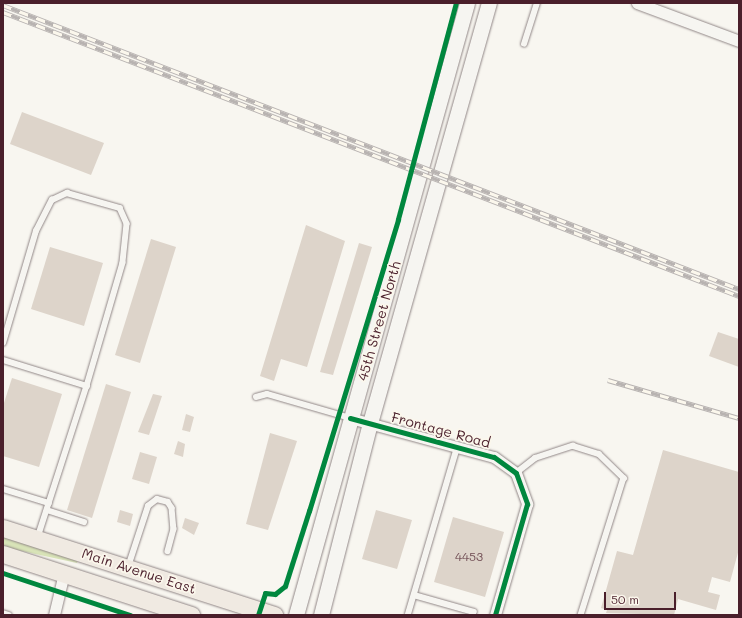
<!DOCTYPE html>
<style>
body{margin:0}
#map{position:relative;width:742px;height:618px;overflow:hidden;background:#f8f6f0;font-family:Mali,sans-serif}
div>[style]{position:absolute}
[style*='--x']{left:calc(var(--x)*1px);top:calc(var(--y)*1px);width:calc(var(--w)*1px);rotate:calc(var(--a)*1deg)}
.green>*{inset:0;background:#d9e4b8}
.building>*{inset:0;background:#ddd4ca}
.roads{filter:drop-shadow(0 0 1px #918787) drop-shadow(0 0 1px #918787)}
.lane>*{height:5.5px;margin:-2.75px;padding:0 2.75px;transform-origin:2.75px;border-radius:2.75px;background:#f6f5f1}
.street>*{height:11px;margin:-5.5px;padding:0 5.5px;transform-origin:5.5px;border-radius:5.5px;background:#f6f5f1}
.secondary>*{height:15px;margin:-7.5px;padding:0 7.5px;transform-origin:7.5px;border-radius:7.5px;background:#f6f5f1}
.primary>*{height:17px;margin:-8.5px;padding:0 8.5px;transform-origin:8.5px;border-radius:8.5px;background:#f0eae2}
.rail>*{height:4.5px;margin-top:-2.25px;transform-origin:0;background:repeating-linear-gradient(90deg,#fbf7ec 0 9px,#b8b3b1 0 18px);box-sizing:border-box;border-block:1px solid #b8b3b1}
.cycleway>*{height:5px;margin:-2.5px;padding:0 2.5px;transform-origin:2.5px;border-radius:2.5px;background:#00873e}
span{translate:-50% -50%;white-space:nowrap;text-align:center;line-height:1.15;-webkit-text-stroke:3.5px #fbf7ec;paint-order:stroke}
.number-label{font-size:12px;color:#6f4c53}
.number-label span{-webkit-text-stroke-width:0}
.street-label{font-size:14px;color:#4a1f2b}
.frame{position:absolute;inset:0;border:4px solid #4a1f2b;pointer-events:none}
.scale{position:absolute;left:604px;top:592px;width:72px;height:18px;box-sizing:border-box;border:2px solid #4a1f2b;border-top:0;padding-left:5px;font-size:12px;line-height:14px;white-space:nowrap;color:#4a1f2b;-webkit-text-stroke:3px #fbf7ec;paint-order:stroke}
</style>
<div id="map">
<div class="green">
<i style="clip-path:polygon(3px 536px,78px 559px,77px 563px,3px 547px)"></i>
</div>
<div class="building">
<i style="clip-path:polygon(22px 112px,104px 143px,91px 175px,10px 144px)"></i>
<i style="clip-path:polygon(306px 225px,345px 241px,307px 367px,281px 359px,274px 381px,260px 376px)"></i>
<i style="clip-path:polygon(151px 239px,176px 247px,140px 363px,115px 355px)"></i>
<i style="clip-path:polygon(359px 243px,372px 247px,333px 375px,320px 372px)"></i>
<i style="clip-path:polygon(50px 247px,103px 263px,84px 326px,31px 309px)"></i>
<i style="clip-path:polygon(718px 332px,739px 339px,739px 367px,709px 356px)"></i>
<i style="clip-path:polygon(12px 378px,62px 394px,39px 467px,3px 456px,3px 406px)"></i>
<i style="clip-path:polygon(106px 384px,131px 392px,92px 518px,67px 510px)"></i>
<i style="clip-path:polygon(153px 394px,162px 396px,149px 435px,138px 432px)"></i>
<i style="clip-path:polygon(186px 414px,194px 417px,190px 432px,182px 430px)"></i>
<i style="clip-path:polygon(270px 433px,297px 441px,268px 530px,246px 524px)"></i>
<i style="clip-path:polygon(178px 441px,185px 444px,183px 457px,174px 454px)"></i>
<i style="clip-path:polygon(663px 450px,739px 472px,739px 549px,730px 582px,712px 577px,708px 592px,720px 595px,716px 610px,678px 599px,674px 615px,606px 613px,607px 610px,601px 608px,617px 551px,633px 555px)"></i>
<i style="clip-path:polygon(140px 452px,157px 457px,149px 484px,132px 479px)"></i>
<i style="clip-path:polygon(120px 510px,133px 514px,130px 526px,117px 522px)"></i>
<i style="clip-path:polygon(376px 510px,412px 520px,397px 569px,362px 559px)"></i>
<i style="clip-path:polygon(453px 517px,504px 532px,485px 597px,434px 582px)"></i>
<i style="clip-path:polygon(185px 518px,199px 523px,194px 535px,182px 528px)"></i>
</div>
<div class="roads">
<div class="lane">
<i style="--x:524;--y:44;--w:43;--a:-72.4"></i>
<i style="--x:3;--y:343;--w:117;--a:-73.6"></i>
<i style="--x:36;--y:231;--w:35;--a:-63"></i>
<i style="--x:52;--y:200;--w:17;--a:-25"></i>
<i style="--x:67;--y:193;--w:55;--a:15.8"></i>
<i style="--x:120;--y:208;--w:17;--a:66"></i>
<i style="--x:127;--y:224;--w:39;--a:96"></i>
<i style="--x:123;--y:263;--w:128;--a:106.3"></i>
<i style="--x:3;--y:360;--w:88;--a:17.2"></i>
<i style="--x:87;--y:386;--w:160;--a:107.9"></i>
<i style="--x:256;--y:397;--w:11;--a:-15"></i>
<i style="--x:267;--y:394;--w:86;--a:16.1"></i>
<i style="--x:516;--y:473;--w:24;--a:-38"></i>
<i style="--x:535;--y:458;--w:40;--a:-18"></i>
<i style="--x:573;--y:446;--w:27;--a:17"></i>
<i style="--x:599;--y:454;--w:35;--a:44"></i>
<i style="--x:624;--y:478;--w:144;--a:107.4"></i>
<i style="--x:3;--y:489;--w:48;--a:16.9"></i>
<i style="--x:47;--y:510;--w:39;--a:18"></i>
<i style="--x:128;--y:567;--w:64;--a:-71.8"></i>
<i style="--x:148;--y:506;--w:11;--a:-38"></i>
<i style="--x:157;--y:499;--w:11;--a:15"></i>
<i style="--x:168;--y:502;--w:7;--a:56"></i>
<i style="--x:172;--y:508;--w:21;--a:85"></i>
<i style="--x:174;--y:529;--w:23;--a:105"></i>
<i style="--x:414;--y:595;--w:62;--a:15.8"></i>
<i style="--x:474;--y:612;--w:3;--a:108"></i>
<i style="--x:3;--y:613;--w:6;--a:18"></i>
<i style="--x:408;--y:614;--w:174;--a:-73.6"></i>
</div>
<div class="street">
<i style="--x:637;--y:3;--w:109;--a:20.4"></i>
<i style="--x:350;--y:418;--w:149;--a:15.2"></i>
<i style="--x:494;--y:457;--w:27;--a:36"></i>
<i style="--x:516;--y:473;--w:33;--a:70"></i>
<i style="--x:527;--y:504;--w:116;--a:106.1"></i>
<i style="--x:54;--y:615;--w:43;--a:-76.6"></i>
</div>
<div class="secondary">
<i style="--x:296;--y:615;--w:635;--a:-74.39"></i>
<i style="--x:321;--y:615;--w:198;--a:-75.7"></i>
<i style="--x:370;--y:423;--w:437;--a:-74.2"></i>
</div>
<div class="primary">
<i style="--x:3;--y:528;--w:285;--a:17.8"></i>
<i style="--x:3;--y:554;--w:198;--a:18"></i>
</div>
</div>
<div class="rail">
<i style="--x:3;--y:5;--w:789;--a:21.1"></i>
<i style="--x:3;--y:12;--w:789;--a:21.1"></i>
<i style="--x:608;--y:380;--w:136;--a:16.2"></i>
</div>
<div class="cycleway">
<i style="--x:350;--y:418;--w:149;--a:15.2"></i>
<i style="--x:494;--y:457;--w:27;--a:36"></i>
<i style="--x:516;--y:473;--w:33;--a:70"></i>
<i style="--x:527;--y:504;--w:116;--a:106.1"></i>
<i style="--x:3;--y:573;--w:134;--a:18.3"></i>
<i style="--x:258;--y:615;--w:23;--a:-72"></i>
<i style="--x:265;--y:593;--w:10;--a:6"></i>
<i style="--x:275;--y:594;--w:13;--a:-39"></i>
<i style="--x:285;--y:586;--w:79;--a:-72.3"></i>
<i style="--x:309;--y:511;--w:305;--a:-73"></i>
<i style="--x:398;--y:219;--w:224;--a:-75"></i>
</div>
<div class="number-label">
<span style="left:469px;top:557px">4453</span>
</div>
<div class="street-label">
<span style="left:379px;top:321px;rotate:-74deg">45th Street North</span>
<span style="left:441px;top:430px;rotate:15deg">Frontage Road</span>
<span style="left:139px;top:571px;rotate:18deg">Main Avenue East</span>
</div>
<div class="frame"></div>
<div class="scale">50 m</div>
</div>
